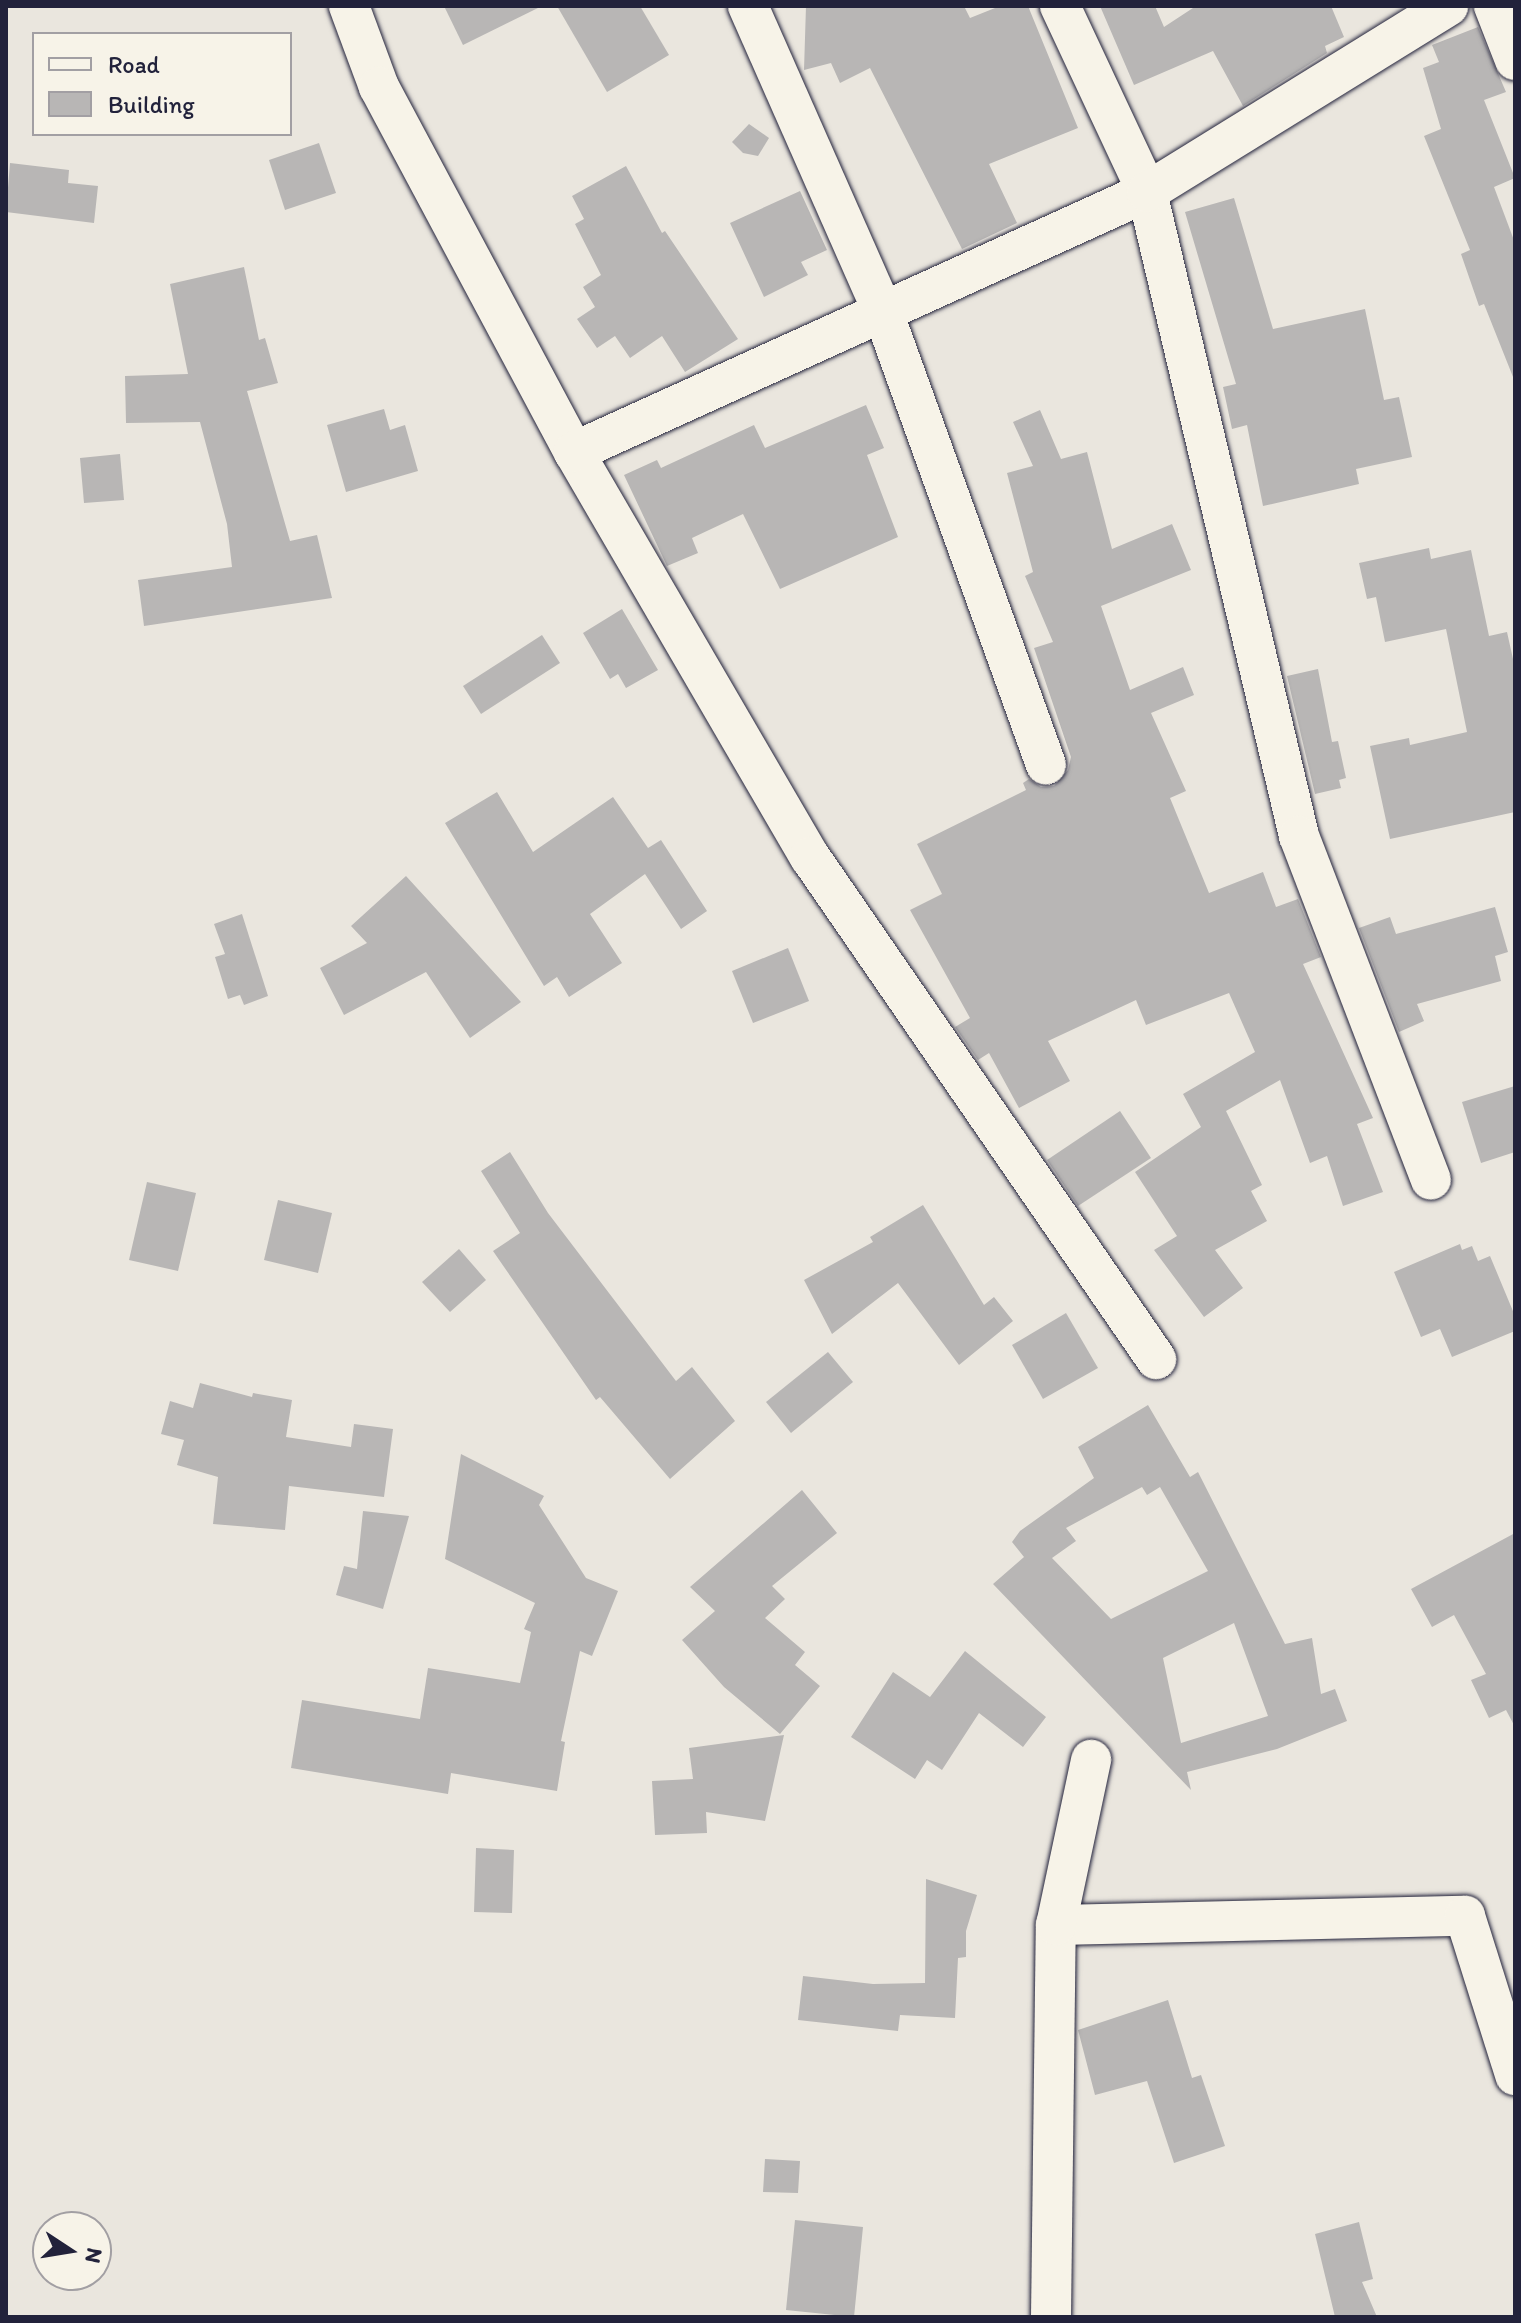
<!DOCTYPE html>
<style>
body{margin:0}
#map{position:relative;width:1521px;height:2323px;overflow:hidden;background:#eae6de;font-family:Itim,sans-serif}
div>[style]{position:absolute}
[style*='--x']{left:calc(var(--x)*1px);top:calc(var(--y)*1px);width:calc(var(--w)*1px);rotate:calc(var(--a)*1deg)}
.building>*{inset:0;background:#b8b6b5}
.roads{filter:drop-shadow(0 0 2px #22223b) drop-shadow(0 0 2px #22223b)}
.street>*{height:40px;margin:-20px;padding:0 20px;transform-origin:20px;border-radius:20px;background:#f7f3e8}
span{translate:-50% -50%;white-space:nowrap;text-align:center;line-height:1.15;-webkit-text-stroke:8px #f7f3e8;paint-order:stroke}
.frame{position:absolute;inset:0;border:8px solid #22223b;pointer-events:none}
.legend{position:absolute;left:32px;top:32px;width:260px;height:104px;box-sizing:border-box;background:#f7f3e8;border:2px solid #a29fa3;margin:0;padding:10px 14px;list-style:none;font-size:24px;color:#22223b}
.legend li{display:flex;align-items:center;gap:16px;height:40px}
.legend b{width:40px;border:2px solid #a29fa3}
.north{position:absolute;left:32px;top:2211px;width:80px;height:80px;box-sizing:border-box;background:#f7f3e8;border:2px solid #a29fa3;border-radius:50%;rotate:102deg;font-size:22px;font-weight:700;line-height:32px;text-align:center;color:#22223b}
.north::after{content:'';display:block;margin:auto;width:28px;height:36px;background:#22223b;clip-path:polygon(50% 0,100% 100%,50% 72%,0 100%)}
</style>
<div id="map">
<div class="building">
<i style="clip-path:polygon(444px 6px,542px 6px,463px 45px)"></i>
<i style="clip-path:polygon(557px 6px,640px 6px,669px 55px,607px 92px)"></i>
<i style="clip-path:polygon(806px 6px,964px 6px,970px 18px,1000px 6px,1028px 6px,1078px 128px,989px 164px,1017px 223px,962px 249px,870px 68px,840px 83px,831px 63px,804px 70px)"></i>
<i style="clip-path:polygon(1100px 6px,1155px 6px,1164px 27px,1196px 6px,1331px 6px,1344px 37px,1325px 46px,1327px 53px,1243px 106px,1213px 51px,1134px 85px)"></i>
<i style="clip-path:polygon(1478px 27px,1506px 92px,1484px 100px,1515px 178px,1494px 187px,1515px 243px,1513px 377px,1484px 304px,1479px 306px,1461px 254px,1470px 250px,1424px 136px,1441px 129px,1423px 68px,1439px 62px,1432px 45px)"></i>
<i style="clip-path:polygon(749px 124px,769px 138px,758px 156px,743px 153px,732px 142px)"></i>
<i style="clip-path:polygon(319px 143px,336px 193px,285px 210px,269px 160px)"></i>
<i style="clip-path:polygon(10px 163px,69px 170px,68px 183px,98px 186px,94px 223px,6px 212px)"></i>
<i style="clip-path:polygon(626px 166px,662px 233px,665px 231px,738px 339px,685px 372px,662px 336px,630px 358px,615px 336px,597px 348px,577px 319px,595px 307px,583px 287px,601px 275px,575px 224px,584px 219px,572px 196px)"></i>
<i style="clip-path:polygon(800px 191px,827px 250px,801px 262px,808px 275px,764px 297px,730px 223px)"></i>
<i style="clip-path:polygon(1234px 198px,1273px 329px,1365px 309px,1384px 400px,1399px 397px,1412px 457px,1356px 469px,1359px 484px,1263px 506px,1247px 425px,1232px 429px,1223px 387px,1236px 384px,1185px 212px)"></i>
<i style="clip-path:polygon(244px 267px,259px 340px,265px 338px,278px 383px,247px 391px,290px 541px,317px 535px,332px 598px,144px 626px,138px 580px,232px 567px,227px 524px,200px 422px,126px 423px,125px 376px,188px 374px,170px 284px)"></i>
<i style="clip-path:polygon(866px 405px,884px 448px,867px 455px,898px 537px,780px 589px,743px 514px,692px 538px,698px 553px,667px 566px,624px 475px,657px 460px,661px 468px,754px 425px,765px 448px)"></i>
<i style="clip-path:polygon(384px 409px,390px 430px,405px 425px,418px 471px,346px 492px,327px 425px)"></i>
<i style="clip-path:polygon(1040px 410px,1061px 459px,1087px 452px,1112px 549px,1172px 524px,1191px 570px,1101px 606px,1130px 690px,1183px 667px,1194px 695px,1151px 713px,1186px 791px,1170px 798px,1209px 893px,1263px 872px,1276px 907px,1298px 899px,1321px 957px,1303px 964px,1373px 1118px,1357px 1124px,1383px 1192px,1343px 1206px,1327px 1156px,1310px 1163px,1280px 1080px,1226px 1111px,1262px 1185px,1251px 1191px,1267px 1221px,1215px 1250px,1243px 1288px,1204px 1317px,1154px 1250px,1177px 1236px,1135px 1172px,1201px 1127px,1183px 1094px,1255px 1052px,1229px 993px,1146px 1025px,1136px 1000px,1048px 1041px,1070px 1081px,1019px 1108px,989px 1053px,978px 1060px,955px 1027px,970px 1018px,910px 910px,942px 894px,917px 844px,1026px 790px,1023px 783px,1029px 779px,1041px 787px,1054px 786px,1068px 770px,1071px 757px,1034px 648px,1053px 642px,1025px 576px,1033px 572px,1007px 473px,1033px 466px,1013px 422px)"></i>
<i style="clip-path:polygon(120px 454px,124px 500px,84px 503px,80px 458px)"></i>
<i style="clip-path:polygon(1429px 548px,1431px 559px,1471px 550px,1489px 636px,1507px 632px,1515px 668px,1515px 812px,1390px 839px,1370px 746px,1409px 738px,1410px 745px,1467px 732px,1446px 629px,1385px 642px,1376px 597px,1367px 599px,1359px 563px)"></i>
<i style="clip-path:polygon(622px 609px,658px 670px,626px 688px,618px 674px,610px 679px,583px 633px)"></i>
<i style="clip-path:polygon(542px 635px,560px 663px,481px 714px,463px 686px)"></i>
<i style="clip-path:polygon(1318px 669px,1332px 742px,1338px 741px,1346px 778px,1339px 780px,1341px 788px,1315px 794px,1287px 676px)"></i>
<i style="clip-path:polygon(497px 792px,533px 852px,613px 797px,648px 848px,661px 840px,707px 911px,681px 929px,645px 874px,590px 914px,622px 963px,569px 997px,557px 977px,544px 986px,445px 823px)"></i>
<i style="clip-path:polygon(406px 876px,521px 1002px,470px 1038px,426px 972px,344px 1015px,320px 968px,367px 943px,351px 926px)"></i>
<i style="clip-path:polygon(1495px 907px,1508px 952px,1495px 956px,1501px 981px,1417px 1004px,1424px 1021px,1399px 1032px,1359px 928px,1390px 917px,1396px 934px)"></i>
<i style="clip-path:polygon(242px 914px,268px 996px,244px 1005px,240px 995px,228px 999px,215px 957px,225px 954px,214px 924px)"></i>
<i style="clip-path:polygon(788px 948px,809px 1001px,753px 1023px,732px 971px)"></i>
<i style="clip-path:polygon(1515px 1086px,1515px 1152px,1481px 1163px,1462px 1102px)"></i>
<i style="clip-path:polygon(1120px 1111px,1151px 1158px,1078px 1206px,1047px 1160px)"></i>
<i style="clip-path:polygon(510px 1152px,548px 1213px,676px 1381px,692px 1367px,735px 1421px,670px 1479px,600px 1397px,596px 1400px,493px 1251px,520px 1233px,481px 1171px)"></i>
<i style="clip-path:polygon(147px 1182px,196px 1193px,178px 1271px,129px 1260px)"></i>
<i style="clip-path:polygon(278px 1200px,332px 1213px,318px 1273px,264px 1260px)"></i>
<i style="clip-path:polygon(923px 1205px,984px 1305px,994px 1297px,1013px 1321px,959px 1365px,898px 1283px,832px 1334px,804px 1280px,873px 1242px,870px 1237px)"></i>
<i style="clip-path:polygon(1460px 1244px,1462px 1250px,1472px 1246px,1478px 1261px,1490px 1256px,1515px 1316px,1515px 1331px,1452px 1357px,1440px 1329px,1421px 1337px,1394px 1272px)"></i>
<i style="clip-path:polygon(459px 1249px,486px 1280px,450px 1312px,422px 1282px)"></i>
<i style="clip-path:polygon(1066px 1313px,1098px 1368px,1043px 1399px,1012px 1345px)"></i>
<i style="clip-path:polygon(828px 1352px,853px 1382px,791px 1433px,766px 1402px)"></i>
<i style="clip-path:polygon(200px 1383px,252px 1397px,253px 1393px,292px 1400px,286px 1437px,351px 1447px,354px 1424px,393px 1429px,384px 1497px,289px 1486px,285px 1530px,213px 1524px,218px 1477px,177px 1465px,184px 1440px,161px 1434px,170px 1401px,193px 1408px)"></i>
<i style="clip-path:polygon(evenodd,1148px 1405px,1190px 1477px,1198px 1472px,1285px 1644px,1312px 1638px,1321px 1694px,1335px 1689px,1347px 1721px,1277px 1749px,1187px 1772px,1191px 1790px,993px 1584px,1024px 1557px,1012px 1542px,1020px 1531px,1094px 1478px,1078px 1447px,1148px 1405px,1142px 1487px,1147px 1495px,1160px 1487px,1208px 1571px,1111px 1619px,1052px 1558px,1076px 1541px,1066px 1528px,1142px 1487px,1148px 1405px,1234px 1623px,1268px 1716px,1181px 1743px,1163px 1658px,1234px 1623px)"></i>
<i style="clip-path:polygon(461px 1454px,544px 1496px,539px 1505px,586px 1578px,618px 1591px,592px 1656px,580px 1651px,561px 1741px,565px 1742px,557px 1791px,451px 1773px,448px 1794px,291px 1768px,302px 1700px,420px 1719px,428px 1668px,520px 1683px,531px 1632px,524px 1629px,535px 1603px,445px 1559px)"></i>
<i style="clip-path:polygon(802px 1490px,837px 1533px,772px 1586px,785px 1599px,765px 1618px,805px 1652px,795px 1665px,820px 1686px,780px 1734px,724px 1687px,682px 1640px,715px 1611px,690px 1587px)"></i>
<i style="clip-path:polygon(363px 1511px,409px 1516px,383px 1609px,336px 1595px,344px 1566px,357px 1569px)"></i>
<i style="clip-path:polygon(1515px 1533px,1515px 1727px,1506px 1710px,1489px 1718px,1471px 1680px,1486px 1674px,1454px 1615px,1432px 1627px,1411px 1589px)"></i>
<i style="clip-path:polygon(965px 1651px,1046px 1717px,1023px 1747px,979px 1713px,942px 1770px,927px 1760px,915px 1779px,851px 1737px,893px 1672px,930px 1697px)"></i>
<i style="clip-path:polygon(784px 1735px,765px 1821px,706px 1812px,707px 1833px,655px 1835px,652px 1781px,693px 1779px,689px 1748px)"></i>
<i style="clip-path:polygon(476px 1848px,514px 1850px,512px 1913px,474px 1912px)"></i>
<i style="clip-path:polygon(926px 1879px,977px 1895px,966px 1931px,966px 1957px,958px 1958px,955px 2018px,900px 2015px,898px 2031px,798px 2020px,803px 1976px,873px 1984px,925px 1983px)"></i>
<i style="clip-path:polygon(1168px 2000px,1192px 2078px,1201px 2075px,1225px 2146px,1174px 2163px,1147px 2081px,1095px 2095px,1078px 2030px)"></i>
<i style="clip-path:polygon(765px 2159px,800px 2161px,798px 2193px,763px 2192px)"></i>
<i style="clip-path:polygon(795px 2220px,863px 2227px,854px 2317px,786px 2310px)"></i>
<i style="clip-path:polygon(1359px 2222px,1373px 2279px,1362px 2282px,1377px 2317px,1335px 2317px,1315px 2234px)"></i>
</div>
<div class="roads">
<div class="street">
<i style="--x:349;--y:6;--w:86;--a:69.7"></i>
<i style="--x:379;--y:87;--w:414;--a:61.9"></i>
<i style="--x:574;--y:452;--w:469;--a:59.8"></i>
<i style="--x:810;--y:857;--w:610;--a:55.42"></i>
<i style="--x:748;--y:6;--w:334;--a:66.2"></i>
<i style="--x:883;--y:312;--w:481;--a:70.2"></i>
<i style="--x:1060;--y:6;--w:205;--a:64.9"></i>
<i style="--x:1147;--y:192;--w:662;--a:76.72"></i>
<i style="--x:1299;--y:836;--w:368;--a:69"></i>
<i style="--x:1494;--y:6;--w:58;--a:68.7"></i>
<i style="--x:574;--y:452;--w:629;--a:-24.41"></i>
<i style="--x:1147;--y:192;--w:354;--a:-31.7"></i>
<i style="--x:1056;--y:1925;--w:409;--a:-1.3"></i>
<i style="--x:1465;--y:1916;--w:167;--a:72.5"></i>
<i style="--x:1051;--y:2317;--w:392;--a:-89.3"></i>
<i style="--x:1056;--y:1925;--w:169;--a:-78"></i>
</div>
</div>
<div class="frame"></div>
<ul class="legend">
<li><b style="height:10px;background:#f7f3e8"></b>Road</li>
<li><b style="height:22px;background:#b8b6b5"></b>Building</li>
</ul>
<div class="north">N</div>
</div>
